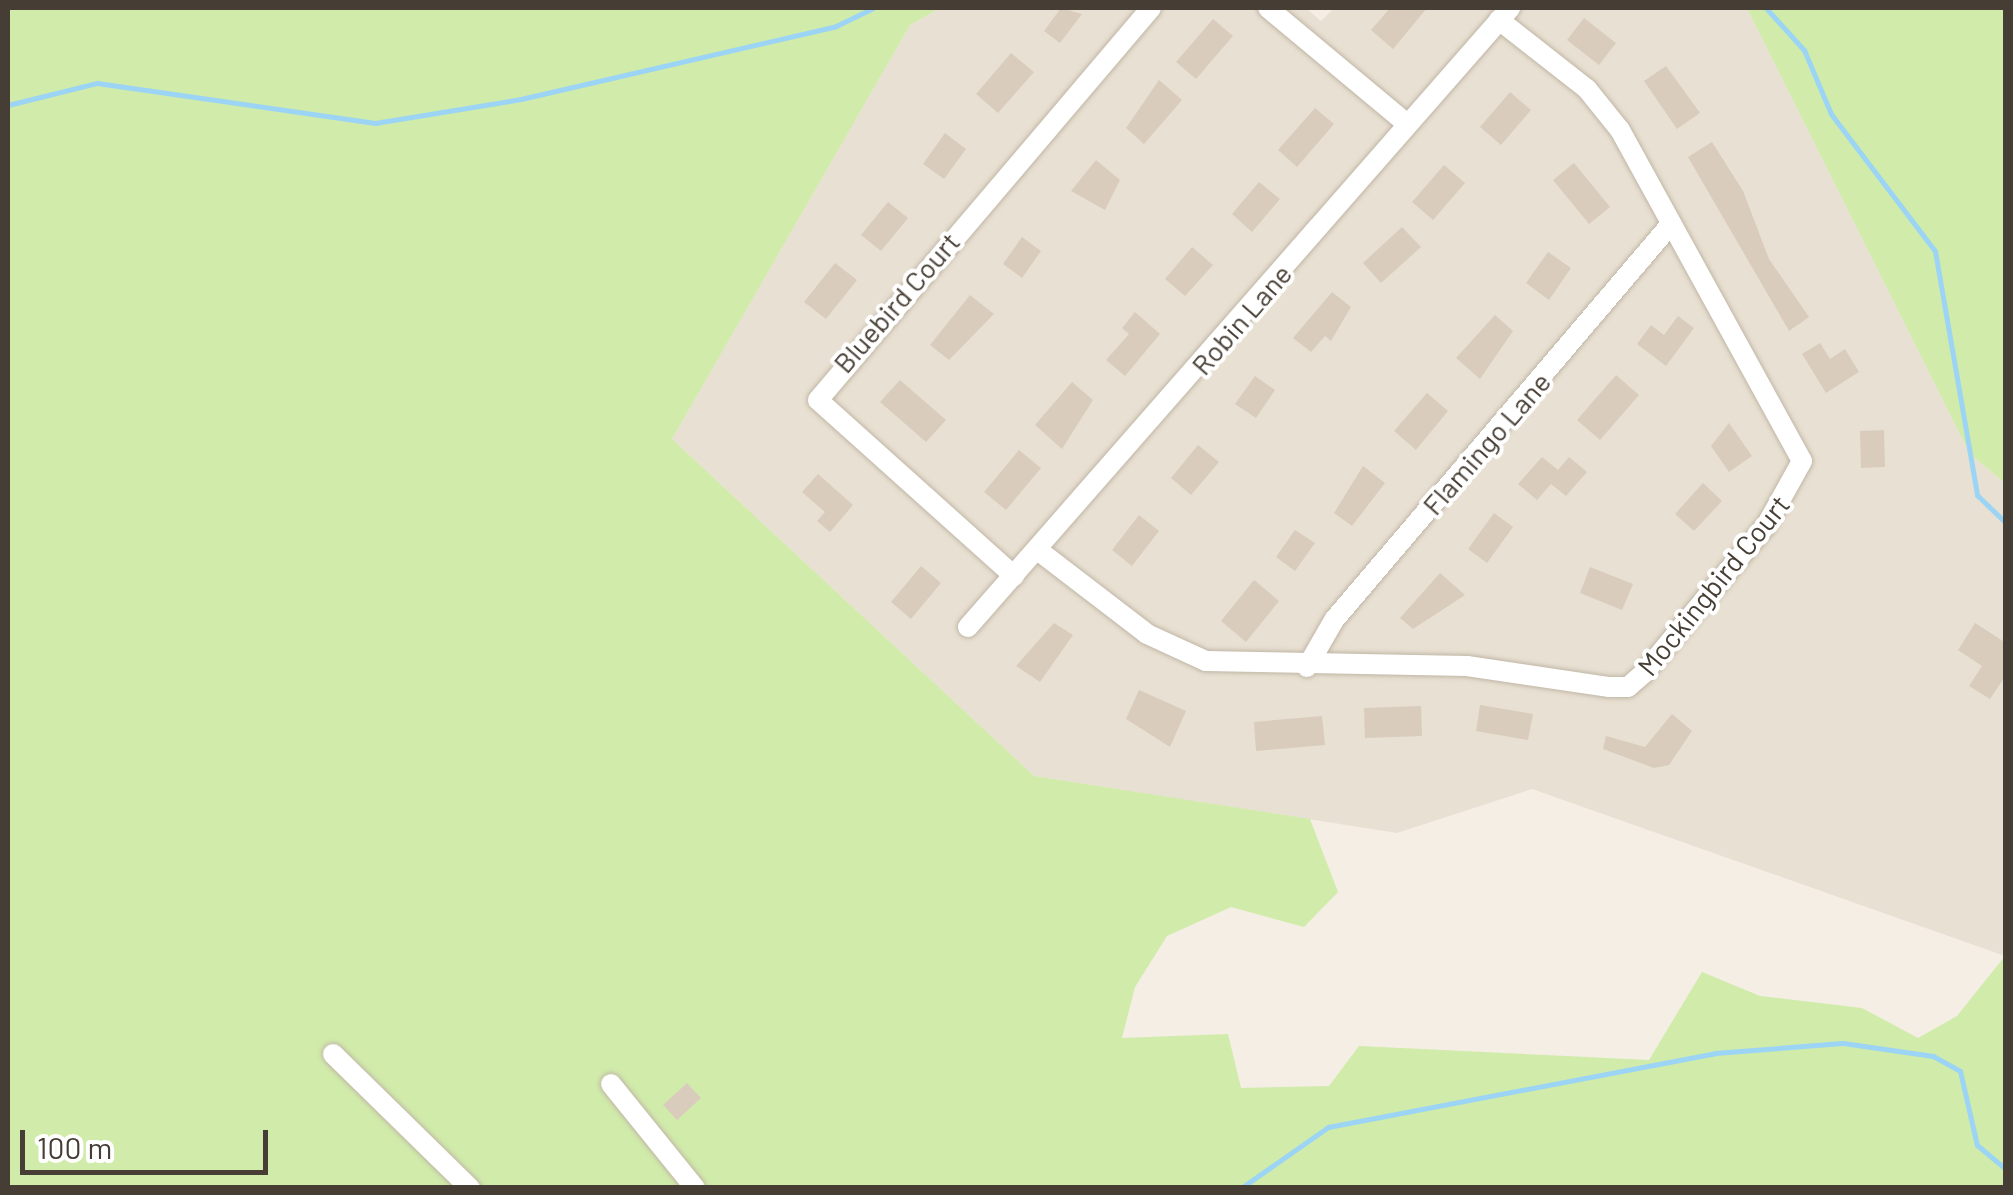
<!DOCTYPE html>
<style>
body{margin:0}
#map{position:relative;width:2013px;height:1195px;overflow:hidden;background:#f4eee4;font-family:Barlow,sans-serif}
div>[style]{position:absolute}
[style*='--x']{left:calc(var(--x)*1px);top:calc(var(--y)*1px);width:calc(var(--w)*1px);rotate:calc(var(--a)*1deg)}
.residential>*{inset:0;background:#e8e0d2}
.green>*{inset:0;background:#d0ebaa}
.stream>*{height:5px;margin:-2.5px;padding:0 2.5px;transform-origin:2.5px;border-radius:2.5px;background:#9cd4f5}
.building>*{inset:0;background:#d9ccbc}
.roads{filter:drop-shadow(0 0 2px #c0b6a6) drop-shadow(0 0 2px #c0b6a6)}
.minor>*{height:20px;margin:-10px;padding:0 10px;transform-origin:10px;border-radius:10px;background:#fff}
span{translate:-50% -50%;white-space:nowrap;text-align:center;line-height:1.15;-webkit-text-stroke:8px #fff;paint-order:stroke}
.street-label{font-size:28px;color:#463e34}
.frame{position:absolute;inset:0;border:10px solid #463e34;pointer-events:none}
.scale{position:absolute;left:20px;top:1130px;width:248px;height:45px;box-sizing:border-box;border:5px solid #463e34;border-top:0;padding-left:12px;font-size:30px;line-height:35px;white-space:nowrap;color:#463e34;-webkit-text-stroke:8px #fff;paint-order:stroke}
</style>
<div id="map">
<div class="residential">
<i style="clip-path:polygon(940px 8px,1306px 8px,1321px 21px,1334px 8px,1747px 8px,1970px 454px,2005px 483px,2005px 956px,1532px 789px,1397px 833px,1034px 776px,672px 439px,910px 25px)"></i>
</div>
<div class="green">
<i style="clip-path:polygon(8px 8px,940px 8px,910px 25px,672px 439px,1034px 776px,1310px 819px,1338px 892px,1304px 927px,1231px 907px,1167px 936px,1135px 987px,1122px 1038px,1228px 1034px,1241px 1088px,1329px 1086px,1359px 1046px,1649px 1060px,1702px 972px,1760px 996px,1862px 1008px,1918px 1038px,1957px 1016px,2005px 956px,2005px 1187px,8px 1187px)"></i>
<i style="clip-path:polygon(1747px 8px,2005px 8px,2005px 483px,1970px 454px)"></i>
</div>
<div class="stream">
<i style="--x:1766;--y:8;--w:57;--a:47.9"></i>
<i style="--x:1804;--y:50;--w:69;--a:67.1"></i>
<i style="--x:1831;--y:114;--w:172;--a:52.8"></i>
<i style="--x:1935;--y:251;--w:248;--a:80.2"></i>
<i style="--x:1977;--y:495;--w:40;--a:44"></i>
<i style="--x:8;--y:105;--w:92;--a:-13.9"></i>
<i style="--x:97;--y:83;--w:281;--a:8.2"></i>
<i style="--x:375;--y:123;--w:148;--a:-9.3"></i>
<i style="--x:521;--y:99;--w:321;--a:-13"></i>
<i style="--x:834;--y:27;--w:43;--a:-26"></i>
<i style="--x:1241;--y:1188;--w:106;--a:-35"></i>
<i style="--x:1328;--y:1127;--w:394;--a:-10.8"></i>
<i style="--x:1715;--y:1053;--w:128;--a:-4.5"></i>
<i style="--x:1843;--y:1043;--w:91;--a:8.2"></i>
<i style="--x:1933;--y:1056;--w:31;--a:29"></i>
<i style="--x:1960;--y:1071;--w:76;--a:77.1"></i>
<i style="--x:1977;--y:1145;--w:38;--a:40"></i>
</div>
<div class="building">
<i style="clip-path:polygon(1061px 8px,1082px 14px,1060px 43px,1044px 31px)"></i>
<i style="clip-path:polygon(1390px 8px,1427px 8px,1393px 49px,1371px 30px)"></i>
<i style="clip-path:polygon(1584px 18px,1616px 43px,1599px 65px,1567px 40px)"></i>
<i style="clip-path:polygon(1213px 19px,1233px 36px,1196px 79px,1176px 62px)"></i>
<i style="clip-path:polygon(1011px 53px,1034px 72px,998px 113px,976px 94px)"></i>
<i style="clip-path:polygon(1666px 66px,1700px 113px,1677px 129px,1644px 81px)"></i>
<i style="clip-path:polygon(1159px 80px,1182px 100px,1144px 144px,1126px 128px)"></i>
<i style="clip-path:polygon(1510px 92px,1531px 110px,1501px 145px,1480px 127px)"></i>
<i style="clip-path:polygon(1315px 108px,1334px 124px,1297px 167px,1278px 150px)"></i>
<i style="clip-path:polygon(945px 133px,966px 149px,944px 179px,923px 164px)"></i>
<i style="clip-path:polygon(1712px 142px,1743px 191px,1769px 259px,1809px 317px,1789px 331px,1688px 157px)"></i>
<i style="clip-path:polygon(1096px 160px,1120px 180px,1105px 210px,1071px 191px)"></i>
<i style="clip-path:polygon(1574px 163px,1610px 207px,1589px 224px,1553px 180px)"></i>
<i style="clip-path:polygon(1444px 165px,1465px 183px,1433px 220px,1412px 202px)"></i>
<i style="clip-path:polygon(1259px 182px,1280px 199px,1252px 232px,1232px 214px)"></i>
<i style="clip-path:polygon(888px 202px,908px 218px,881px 251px,861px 235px)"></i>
<i style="clip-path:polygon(1402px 227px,1421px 247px,1381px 283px,1363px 263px)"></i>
<i style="clip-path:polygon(1022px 237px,1041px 251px,1022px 278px,1003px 264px)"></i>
<i style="clip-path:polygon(1192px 247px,1213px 265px,1185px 296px,1165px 279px)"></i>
<i style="clip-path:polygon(1548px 252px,1571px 268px,1549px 300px,1526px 283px)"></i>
<i style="clip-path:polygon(835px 263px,857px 280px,826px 319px,804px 302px)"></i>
<i style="clip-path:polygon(1332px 292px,1351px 307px,1331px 341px,1325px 336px,1311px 352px,1293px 338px)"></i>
<i style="clip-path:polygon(970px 295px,994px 314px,949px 360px,930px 345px)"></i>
<i style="clip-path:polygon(1135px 312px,1160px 334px,1125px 376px,1106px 360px,1129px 334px,1122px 328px)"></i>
<i style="clip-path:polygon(1495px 315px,1513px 331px,1480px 379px,1456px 358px)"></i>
<i style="clip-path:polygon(1678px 316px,1694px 328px,1666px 366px,1637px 344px,1651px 325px,1664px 335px)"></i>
<i style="clip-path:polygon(1820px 343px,1830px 359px,1845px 349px,1859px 372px,1826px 393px,1802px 354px)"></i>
<i style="clip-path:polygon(1616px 375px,1639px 395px,1600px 440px,1577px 420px)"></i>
<i style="clip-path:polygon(1255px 376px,1275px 390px,1256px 418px,1235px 404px)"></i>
<i style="clip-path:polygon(900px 380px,946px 420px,926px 442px,880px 402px)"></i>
<i style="clip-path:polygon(1072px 382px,1093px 400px,1062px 449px,1035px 425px)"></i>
<i style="clip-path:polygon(1427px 393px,1448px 411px,1416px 450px,1394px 431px)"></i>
<i style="clip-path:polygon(1729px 423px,1752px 456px,1729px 472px,1711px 446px)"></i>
<i style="clip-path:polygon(1884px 430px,1885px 467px,1861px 468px,1860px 431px)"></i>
<i style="clip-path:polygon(1198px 445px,1219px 462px,1191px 495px,1171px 478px)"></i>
<i style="clip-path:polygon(1019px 450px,1041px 468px,1006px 510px,984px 492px)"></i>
<i style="clip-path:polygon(1542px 457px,1558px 470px,1569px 457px,1587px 472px,1566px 496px,1551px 484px,1537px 500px,1518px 484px)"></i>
<i style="clip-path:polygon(1363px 466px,1385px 483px,1352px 526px,1334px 513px)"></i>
<i style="clip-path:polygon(818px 474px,853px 505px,830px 532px,817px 521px,825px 512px,802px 492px)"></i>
<i style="clip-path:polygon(1703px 483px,1722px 501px,1694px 531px,1675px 514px)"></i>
<i style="clip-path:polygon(1494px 513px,1513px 527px,1487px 563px,1468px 549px)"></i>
<i style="clip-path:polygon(1139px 515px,1159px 531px,1132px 566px,1112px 550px)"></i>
<i style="clip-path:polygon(1295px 530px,1315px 543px,1295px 571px,1276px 557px)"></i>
<i style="clip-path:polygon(921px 566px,941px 583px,911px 619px,891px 602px)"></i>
<i style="clip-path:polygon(1590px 567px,1633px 584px,1622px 610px,1580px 593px)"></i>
<i style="clip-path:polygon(1440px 573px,1465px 595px,1413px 629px,1400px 618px)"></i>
<i style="clip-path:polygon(1254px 580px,1279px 601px,1246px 642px,1221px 621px)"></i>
<i style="clip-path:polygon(1054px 623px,1073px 635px,1040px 682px,1016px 666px)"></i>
<i style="clip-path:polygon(1975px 623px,2006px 643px,2006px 675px,1990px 699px,1969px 686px,1982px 666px,1958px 650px)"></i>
<i style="clip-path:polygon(1139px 690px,1186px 711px,1170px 747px,1126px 719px)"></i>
<i style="clip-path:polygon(1480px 705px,1533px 714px,1528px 740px,1476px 731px)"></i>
<i style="clip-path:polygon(1421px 706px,1422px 736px,1365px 738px,1364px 708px)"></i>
<i style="clip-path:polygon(1672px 714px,1692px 731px,1669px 765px,1654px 768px,1603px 749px,1606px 736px,1645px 747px)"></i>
<i style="clip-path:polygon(1322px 716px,1325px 745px,1256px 751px,1254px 722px)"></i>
<i style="clip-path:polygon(687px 1083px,701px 1098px,677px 1120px,663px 1105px)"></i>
</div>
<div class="roads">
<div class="minor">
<i style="--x:1268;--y:8;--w:180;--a:39.8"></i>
<i style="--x:1039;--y:551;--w:136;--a:37.5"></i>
<i style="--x:1147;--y:634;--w:65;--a:24.6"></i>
<i style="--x:1206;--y:661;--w:261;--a:1.1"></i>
<i style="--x:1467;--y:666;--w:144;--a:8.4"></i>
<i style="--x:1609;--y:687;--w:19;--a:0"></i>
<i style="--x:1628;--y:687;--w:23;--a:-41"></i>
<i style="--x:1645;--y:672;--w:192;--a:-50.5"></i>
<i style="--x:1767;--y:524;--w:72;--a:-60.9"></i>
<i style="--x:1802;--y:461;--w:378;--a:-118.8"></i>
<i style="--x:1620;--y:130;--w:53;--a:-128.8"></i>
<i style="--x:1587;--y:89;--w:112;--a:-141.9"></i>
<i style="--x:1014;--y:576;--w:263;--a:-138.1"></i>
<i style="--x:818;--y:400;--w:514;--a:-49.65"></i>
<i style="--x:968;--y:627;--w:823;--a:-48.79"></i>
<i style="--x:1307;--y:667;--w:54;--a:-60.1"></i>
<i style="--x:1334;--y:620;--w:520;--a:-49.6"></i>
<i style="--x:333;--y:1054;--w:192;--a:44.4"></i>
<i style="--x:611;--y:1084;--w:134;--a:51.1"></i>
</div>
</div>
<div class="street-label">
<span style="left:896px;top:302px;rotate:-49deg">Bluebird Court</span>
<span style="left:1241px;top:319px;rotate:-49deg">Robin Lane</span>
<span style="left:1486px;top:443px;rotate:-49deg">Flamingo Lane</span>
<span style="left:1713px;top:585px;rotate:-51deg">Mockingbird Court</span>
</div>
<div class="frame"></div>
<div class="scale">100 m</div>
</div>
